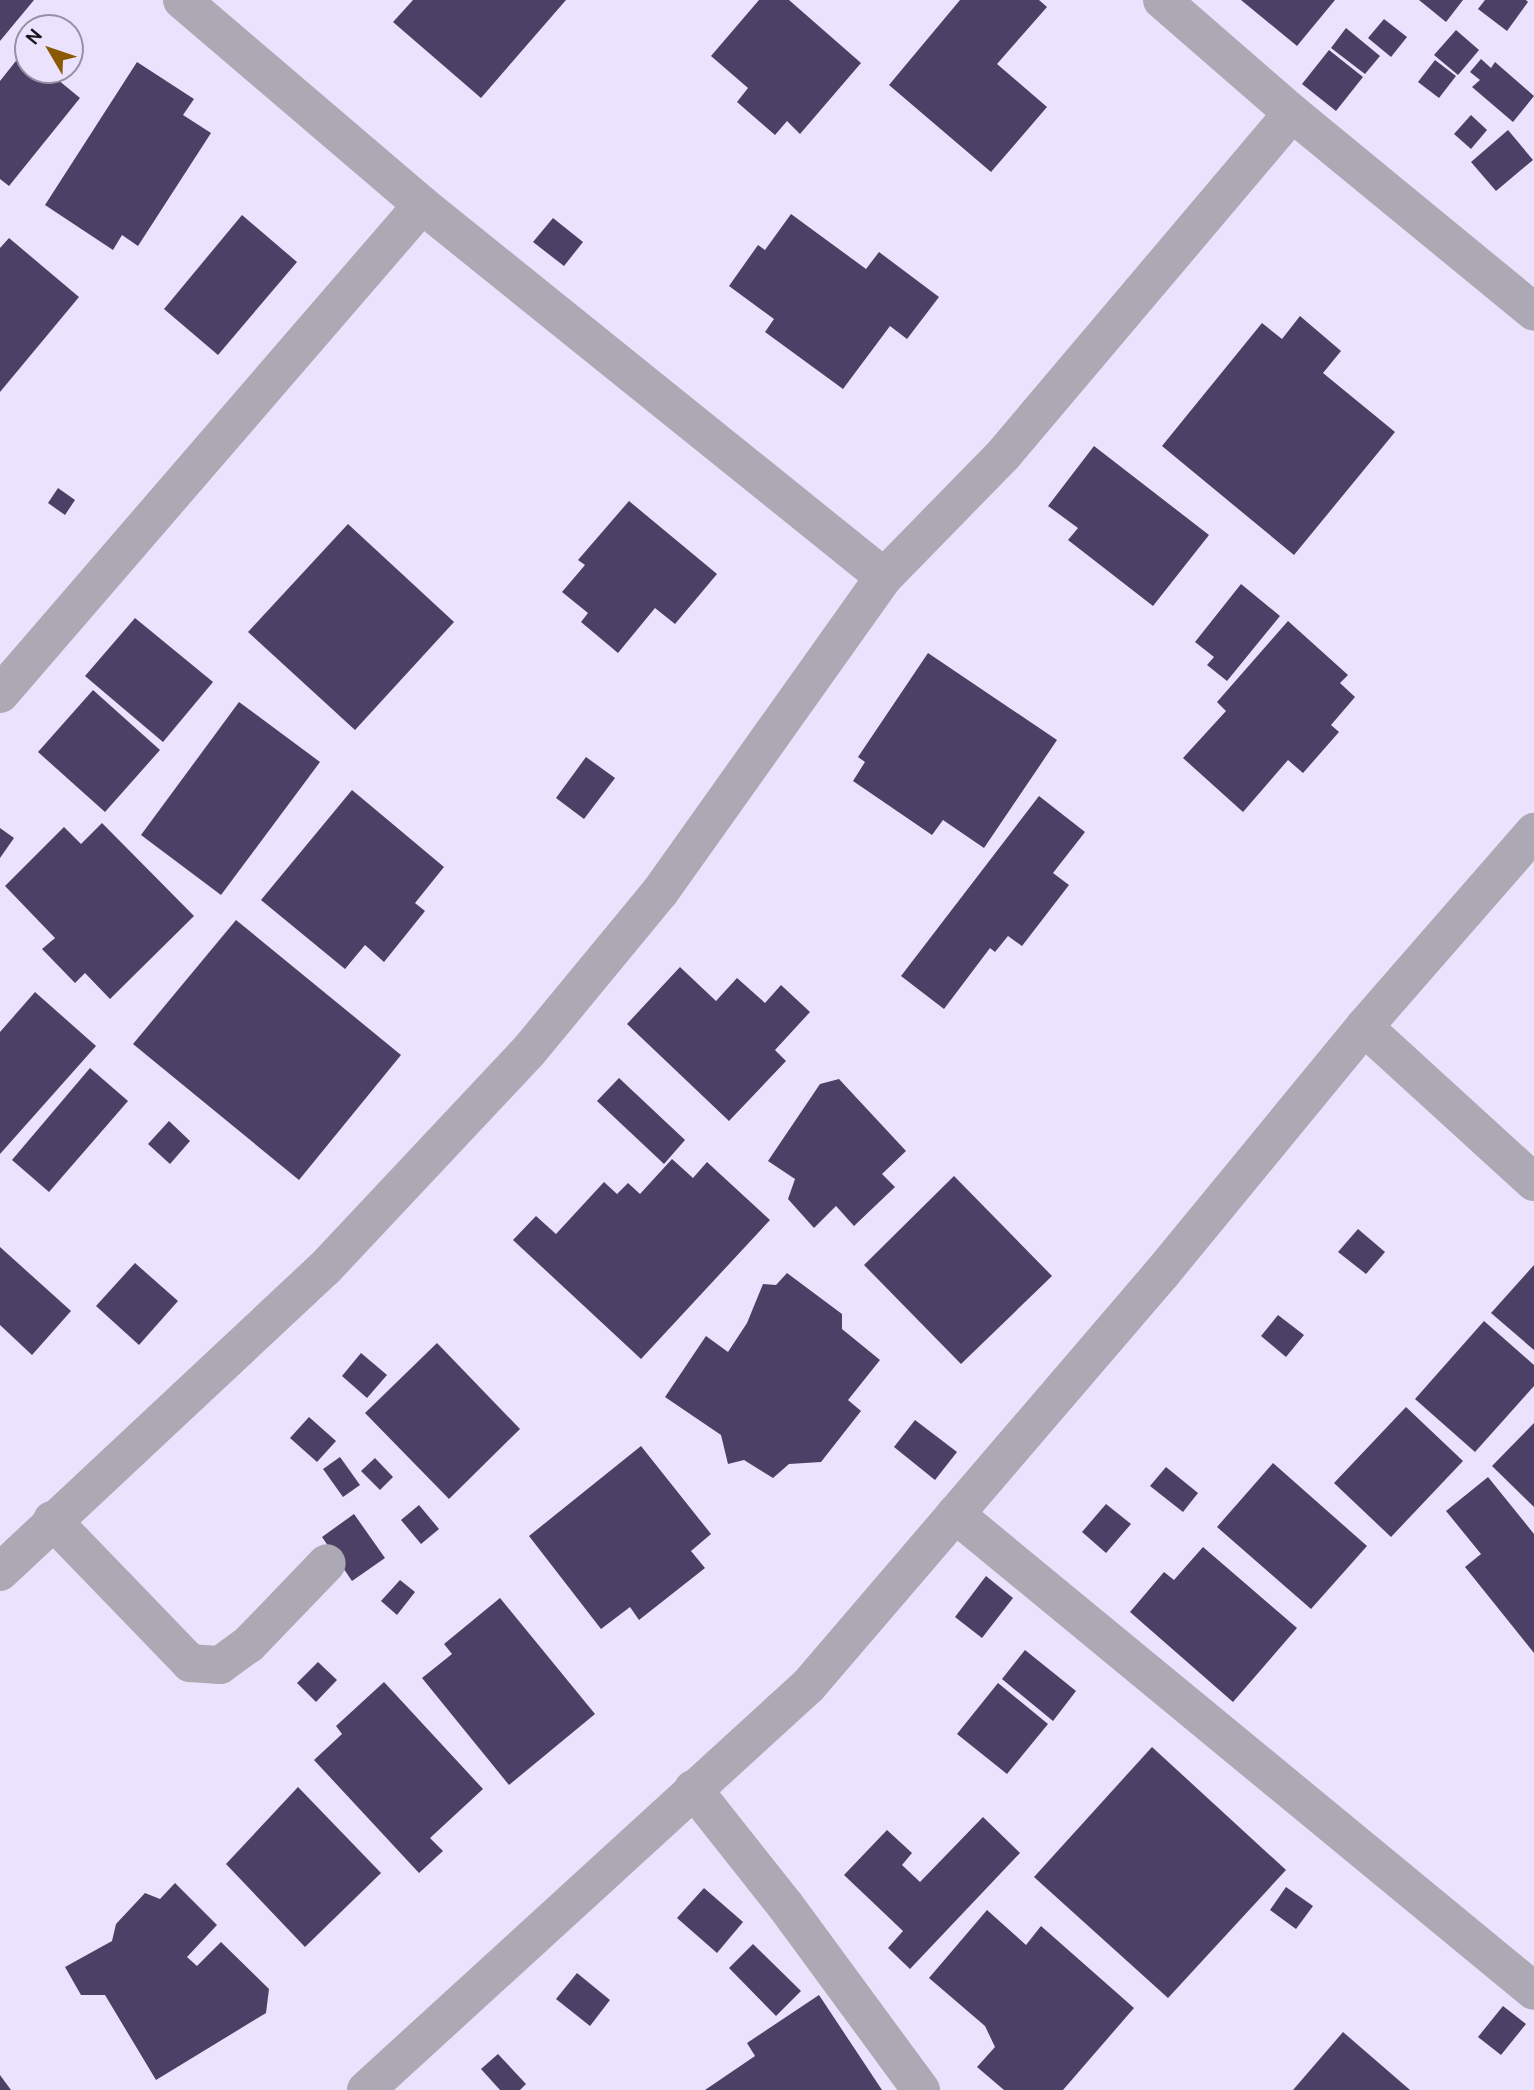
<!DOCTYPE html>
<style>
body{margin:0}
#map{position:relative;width:1534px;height:2090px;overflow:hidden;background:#ebe2fd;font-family:Cabin,sans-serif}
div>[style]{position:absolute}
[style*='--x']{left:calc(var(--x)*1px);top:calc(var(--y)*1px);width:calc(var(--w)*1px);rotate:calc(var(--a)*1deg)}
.building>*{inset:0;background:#4d4066}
.minor>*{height:38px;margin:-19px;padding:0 19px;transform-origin:19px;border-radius:19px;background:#aca9b4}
span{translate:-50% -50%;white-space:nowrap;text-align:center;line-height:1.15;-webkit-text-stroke:7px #ebe2fd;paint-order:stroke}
.north{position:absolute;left:14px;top:14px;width:70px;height:70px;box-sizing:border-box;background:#ebe2fd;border:2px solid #9690a3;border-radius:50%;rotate:309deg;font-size:19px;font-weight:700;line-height:28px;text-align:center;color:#17141d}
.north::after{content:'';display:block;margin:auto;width:24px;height:32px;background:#8a5901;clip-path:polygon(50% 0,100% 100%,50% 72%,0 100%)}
</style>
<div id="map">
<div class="building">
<i style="clip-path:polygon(0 0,34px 0,0 41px)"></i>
<i style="clip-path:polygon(413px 0,566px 0,481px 98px,393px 22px)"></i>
<i style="clip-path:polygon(759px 0,789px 0,861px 63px,800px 134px,787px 121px,775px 135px,737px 102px,748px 88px,711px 56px)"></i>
<i style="clip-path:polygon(960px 0,1039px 0,1047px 7px,997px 64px,1047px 107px,991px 172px,889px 85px)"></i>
<i style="clip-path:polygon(1241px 0,1335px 0,1297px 46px)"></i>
<i style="clip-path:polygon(1419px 0,1463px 0,1446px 22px)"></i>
<i style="clip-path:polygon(1485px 0,1526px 0,1528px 2px,1507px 31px,1478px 9px)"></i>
<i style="clip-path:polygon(1384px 19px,1407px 37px,1391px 57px,1368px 38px)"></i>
<i style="clip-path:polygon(1346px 28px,1380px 56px,1365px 74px,1331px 48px)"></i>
<i style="clip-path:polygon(1456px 30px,1479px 50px,1458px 75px,1434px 55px)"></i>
<i style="clip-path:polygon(1329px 50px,1363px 77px,1336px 111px,1302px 84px)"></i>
<i style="clip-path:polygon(23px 52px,28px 56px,28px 70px,46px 70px,80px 98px,9px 186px,0 179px,0 81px)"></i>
<i style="clip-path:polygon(1481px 59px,1491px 68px,1495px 62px,1534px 96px,1513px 122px,1472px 87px,1480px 80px,1470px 72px)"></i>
<i style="clip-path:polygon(1435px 60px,1456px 76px,1439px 98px,1418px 82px)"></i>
<i style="clip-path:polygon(137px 62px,194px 99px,183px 115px,211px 133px,138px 246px,122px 235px,113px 250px,45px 205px)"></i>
<i style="clip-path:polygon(1471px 115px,1487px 130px,1471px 149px,1454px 134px)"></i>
<i style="clip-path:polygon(1508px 130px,1533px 160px,1496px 191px,1471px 162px)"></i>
<i style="clip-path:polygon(791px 214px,866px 269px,879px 252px,939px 297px,907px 339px,890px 326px,843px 389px,765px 332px,774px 319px,729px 286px,758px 245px,765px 250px)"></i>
<i style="clip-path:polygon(242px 215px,297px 262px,218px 355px,164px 309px)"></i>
<i style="clip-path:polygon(553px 218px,583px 242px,564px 266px,533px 242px)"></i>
<i style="clip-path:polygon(9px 238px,79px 297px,0 392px,0 248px)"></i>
<i style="clip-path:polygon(1300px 316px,1341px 351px,1323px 373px,1395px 432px,1294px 555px,1162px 446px,1262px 323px,1282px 339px)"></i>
<i style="clip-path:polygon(1094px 446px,1209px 535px,1153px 606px,1068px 540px,1078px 528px,1048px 506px)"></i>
<i style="clip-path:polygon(58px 488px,75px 500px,65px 515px,48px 503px)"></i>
<i style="clip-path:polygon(629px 501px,717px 574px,675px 624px,655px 608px,618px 653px,581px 622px,588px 613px,562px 592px,585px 565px,578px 560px)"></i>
<i style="clip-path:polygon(348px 524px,454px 622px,355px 730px,248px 632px)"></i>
<i style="clip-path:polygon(1241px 584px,1280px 616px,1227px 681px,1207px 665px,1214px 657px,1195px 642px)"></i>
<i style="clip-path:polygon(135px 618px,213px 682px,163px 742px,85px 676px)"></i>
<i style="clip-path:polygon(1288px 621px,1348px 675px,1340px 683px,1355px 697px,1331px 725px,1339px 732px,1303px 773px,1288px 760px,1243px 812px,1183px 758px,1226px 711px,1217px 702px)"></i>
<i style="clip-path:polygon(928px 653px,1057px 740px,984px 848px,943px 820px,932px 835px,853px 781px,865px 762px,858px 757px)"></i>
<i style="clip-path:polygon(93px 690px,160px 750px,105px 812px,38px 752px)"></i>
<i style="clip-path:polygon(239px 702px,320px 762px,221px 895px,141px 835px)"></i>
<i style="clip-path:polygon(586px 757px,615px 778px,584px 819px,556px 798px)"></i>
<i style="clip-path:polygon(352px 790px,444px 867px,415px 903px,425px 911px,384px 962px,365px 945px,345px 969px,261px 900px)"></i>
<i style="clip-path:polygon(1039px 796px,1085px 832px,1053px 873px,1069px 885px,1022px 946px,1008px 936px,995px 952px,990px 948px,944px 1009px,901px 976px)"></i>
<i style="clip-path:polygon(102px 823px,194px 916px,110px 999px,85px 973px,75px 983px,42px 949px,55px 938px,5px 886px,64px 827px,81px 844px)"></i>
<i style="clip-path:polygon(0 828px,14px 838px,0 858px)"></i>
<i style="clip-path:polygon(236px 920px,401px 1055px,299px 1180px,133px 1044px)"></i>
<i style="clip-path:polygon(680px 967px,716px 1001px,737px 978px,765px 1003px,781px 985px,810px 1012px,775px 1050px,786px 1061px,729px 1121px,627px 1024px)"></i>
<i style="clip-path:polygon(35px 992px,96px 1046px,0 1154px,0 1032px)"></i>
<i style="clip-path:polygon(90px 1068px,128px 1101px,49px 1192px,12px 1160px)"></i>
<i style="clip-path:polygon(619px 1078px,685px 1140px,664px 1164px,597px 1101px)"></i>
<i style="clip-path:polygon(839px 1079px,906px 1151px,882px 1174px,895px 1187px,854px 1226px,836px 1206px,814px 1228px,788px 1199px,795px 1179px,768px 1161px,820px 1084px)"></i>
<i style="clip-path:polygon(169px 1121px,190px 1141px,170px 1164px,148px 1144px)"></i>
<i style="clip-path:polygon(672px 1159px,693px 1178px,707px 1162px,770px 1220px,641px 1359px,513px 1240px,536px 1216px,556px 1234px,604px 1182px,617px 1194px,628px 1183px,640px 1194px)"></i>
<i style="clip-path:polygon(954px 1176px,1052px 1276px,961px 1364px,864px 1265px)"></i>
<i style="clip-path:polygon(1358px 1229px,1385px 1252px,1366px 1274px,1338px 1252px)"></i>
<i style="clip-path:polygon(0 1247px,71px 1311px,32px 1355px,0 1325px)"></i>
<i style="clip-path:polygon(135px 1263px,178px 1301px,139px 1345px,96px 1306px)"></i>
<i style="clip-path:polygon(1534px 1265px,1534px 1350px,1491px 1313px)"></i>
<i style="clip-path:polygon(787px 1273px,842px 1314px,842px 1329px,880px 1360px,848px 1400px,861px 1411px,821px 1462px,789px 1464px,773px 1478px,744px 1460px,728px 1464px,721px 1435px,665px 1397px,706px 1336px,728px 1352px,747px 1323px,763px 1284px,776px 1285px)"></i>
<i style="clip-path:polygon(1278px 1315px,1304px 1335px,1286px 1357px,1261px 1336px)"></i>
<i style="clip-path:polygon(1484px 1321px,1534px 1365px,1534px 1386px,1475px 1452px,1415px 1399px)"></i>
<i style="clip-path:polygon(437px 1343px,520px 1429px,449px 1499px,365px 1413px)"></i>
<i style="clip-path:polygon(361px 1353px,387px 1375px,367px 1398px,342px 1376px)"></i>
<i style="clip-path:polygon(1406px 1407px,1463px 1461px,1391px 1537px,1334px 1483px)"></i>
<i style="clip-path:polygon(309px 1417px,336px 1441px,317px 1462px,290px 1438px)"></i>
<i style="clip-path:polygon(915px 1420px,957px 1452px,935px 1480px,894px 1447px)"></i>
<i style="clip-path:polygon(1534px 1423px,1534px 1507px,1492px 1466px)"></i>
<i style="clip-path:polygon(641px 1446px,711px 1534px,691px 1551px,705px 1568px,639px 1620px,630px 1607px,601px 1629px,529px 1536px)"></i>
<i style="clip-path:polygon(340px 1457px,360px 1485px,343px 1497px,323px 1469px)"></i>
<i style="clip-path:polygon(375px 1458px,393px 1477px,380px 1490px,361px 1471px)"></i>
<i style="clip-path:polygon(1273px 1463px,1367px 1546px,1311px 1609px,1217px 1527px)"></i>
<i style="clip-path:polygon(1166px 1467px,1198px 1493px,1183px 1512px,1150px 1486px)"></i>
<i style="clip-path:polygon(1488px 1477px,1534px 1534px,1534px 1653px,1465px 1567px,1481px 1554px,1446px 1511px)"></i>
<i style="clip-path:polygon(1106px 1504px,1131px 1524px,1106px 1553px,1082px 1532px)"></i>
<i style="clip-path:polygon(419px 1505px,439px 1529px,421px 1544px,401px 1520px)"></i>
<i style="clip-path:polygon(354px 1514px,385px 1558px,352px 1581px,322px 1537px)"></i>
<i style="clip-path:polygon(1203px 1547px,1297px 1628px,1233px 1702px,1130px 1612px,1164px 1572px,1174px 1580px)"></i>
<i style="clip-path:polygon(986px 1576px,1013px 1598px,982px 1638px,955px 1617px)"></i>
<i style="clip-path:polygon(400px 1580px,415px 1592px,397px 1615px,381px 1601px)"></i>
<i style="clip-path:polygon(500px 1598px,595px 1714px,509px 1785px,422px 1678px,452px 1654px,444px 1644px)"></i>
<i style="clip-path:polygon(1025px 1650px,1076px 1691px,1053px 1721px,1002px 1679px)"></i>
<i style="clip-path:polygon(318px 1662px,337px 1680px,316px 1702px,297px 1683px)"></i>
<i style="clip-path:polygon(384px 1682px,483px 1789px,430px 1838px,443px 1851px,419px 1873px,314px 1760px,342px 1734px,336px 1726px)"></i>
<i style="clip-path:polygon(998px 1683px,1048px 1724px,1007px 1774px,957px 1734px)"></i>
<i style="clip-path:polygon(1152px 1747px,1286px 1870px,1168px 1998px,1034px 1877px)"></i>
<i style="clip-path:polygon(298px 1787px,381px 1873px,305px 1947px,226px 1864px)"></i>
<i style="clip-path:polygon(983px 1817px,1020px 1853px,910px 1969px,888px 1948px,903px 1931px,844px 1875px,887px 1830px,912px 1853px,902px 1865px,920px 1882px)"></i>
<i style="clip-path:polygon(175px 1883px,217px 1925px,187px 1957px,197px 1966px,221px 1942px,269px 1989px,266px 2013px,156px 2080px,105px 1995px,81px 1995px,65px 1967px,112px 1941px,116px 1924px,145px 1893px,160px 1899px)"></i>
<i style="clip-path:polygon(1286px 1887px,1313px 1906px,1296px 1929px,1270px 1910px)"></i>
<i style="clip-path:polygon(704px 1888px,743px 1922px,717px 1953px,677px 1918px)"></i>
<i style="clip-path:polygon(987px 1910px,1026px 1945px,1041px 1926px,1134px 2008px,1063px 2090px,1004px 2090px,977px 2067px,995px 2047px,985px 2026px,929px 1978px)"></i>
<i style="clip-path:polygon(753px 1944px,801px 1991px,776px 2016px,729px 1968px)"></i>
<i style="clip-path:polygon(577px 1973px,610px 2000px,590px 2026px,556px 1999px)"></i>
<i style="clip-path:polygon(819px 1995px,882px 2090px,705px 2090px,755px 2056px,747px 2043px)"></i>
<i style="clip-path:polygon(1503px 2006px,1526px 2024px,1501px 2055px,1478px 2037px)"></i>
<i style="clip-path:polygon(1343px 2032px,1410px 2090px,1293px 2090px)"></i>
<i style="clip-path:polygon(498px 2054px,526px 2084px,520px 2090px,500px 2090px,481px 2069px)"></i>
<i style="clip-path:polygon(0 2075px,11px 2090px,0 2090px)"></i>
</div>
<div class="minor">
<i style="--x:182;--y:0;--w:316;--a:40.5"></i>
<i style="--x:422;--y:205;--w:593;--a:38.84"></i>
<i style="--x:1162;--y:0;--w:172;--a:41"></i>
<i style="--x:1292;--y:113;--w:313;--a:39.4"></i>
<i style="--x:0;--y:694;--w:646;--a:-49.21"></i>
<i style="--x:1364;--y:1027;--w:230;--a:42.4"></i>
<i style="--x:955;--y:1514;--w:750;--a:39.48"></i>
<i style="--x:52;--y:1520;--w:199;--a:46"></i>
<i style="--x:190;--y:1663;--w:30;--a:4"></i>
<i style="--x:220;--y:1665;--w:36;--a:-36"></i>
<i style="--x:249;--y:1644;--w:112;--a:-46.1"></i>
<i style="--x:0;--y:1572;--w:445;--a:-43.1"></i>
<i style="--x:325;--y:1268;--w:296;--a:-46.8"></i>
<i style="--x:528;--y:1052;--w:207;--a:-50.5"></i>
<i style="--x:660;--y:892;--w:387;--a:-54.6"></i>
<i style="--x:884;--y:577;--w:172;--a:-45.7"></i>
<i style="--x:1004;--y:454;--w:446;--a:-49.8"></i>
<i style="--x:693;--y:1789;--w:148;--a:51.6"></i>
<i style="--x:785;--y:1905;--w:230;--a:53.7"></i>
<i style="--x:366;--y:2090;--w:600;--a:-42.43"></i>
<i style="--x:809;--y:1685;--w:543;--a:-49.41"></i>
<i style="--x:1162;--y:1273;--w:318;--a:-50.6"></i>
<i style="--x:1364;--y:1027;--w:259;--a:-48.9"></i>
</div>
<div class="north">N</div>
</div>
